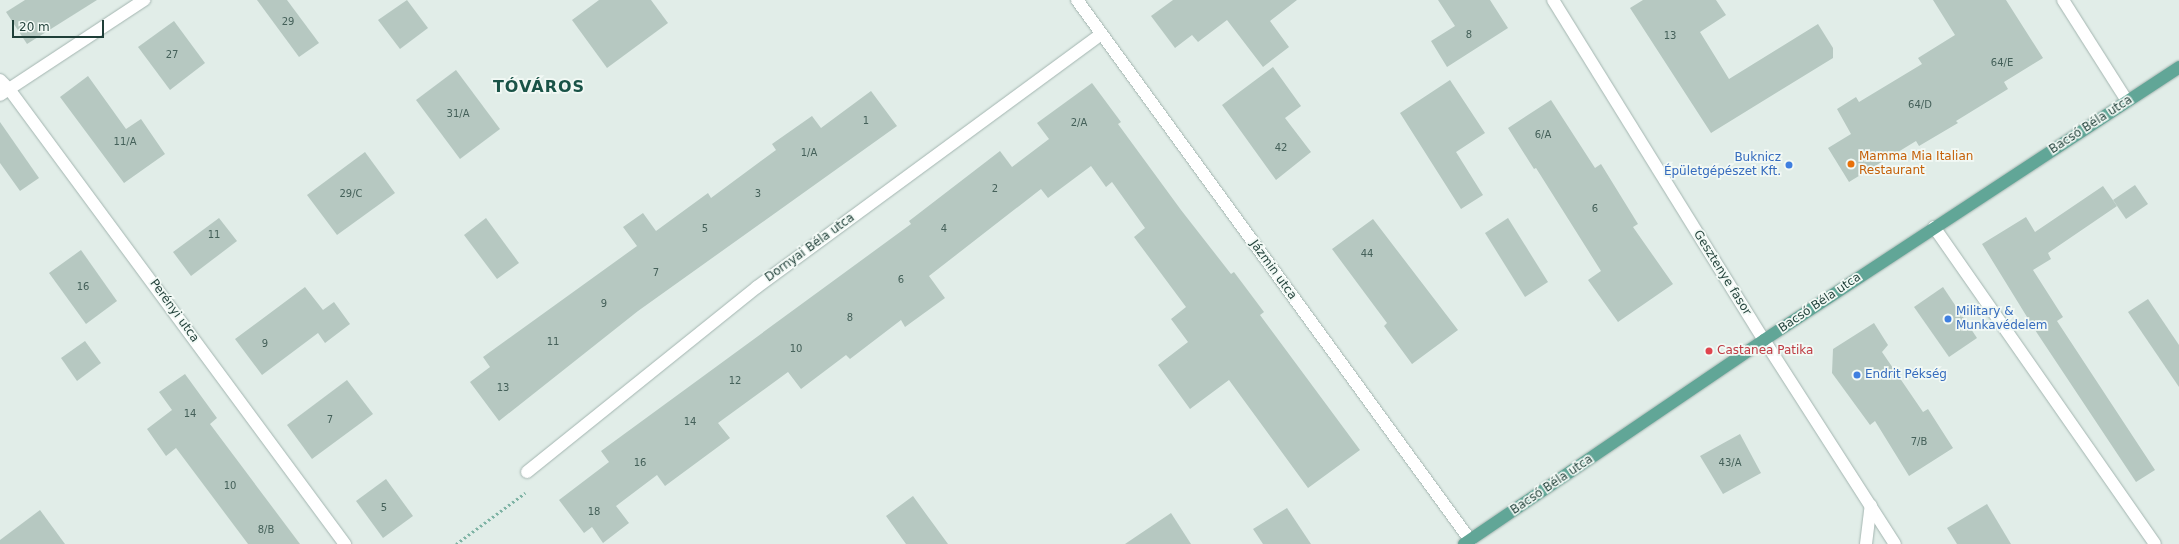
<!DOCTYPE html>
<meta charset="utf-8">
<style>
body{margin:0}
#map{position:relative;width:2179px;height:544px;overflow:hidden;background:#e1ede8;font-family:"DejaVu Sans",sans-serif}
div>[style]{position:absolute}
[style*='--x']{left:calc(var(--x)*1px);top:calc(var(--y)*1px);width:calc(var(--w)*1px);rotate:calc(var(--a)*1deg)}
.building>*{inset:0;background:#b6c8c1}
.path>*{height:2.5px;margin-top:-1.25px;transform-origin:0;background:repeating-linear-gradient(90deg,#7eb3a4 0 2px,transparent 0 5px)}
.roads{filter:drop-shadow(0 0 1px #a3b5b0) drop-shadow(0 0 1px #a3b5b0)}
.minor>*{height:12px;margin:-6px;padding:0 6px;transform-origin:6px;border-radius:6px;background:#fff}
.major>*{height:12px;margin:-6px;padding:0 6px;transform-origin:6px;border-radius:6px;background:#61a697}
.dots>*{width:11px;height:11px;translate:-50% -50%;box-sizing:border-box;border:2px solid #f2f9f5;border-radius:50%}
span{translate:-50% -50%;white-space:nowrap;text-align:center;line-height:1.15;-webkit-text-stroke:3.5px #f2f9f5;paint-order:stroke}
.number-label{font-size:10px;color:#45615a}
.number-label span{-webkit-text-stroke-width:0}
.street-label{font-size:12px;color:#1f3f38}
.food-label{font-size:12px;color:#c56008}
.left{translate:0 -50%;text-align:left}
.shop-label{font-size:12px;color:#366cbe}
.right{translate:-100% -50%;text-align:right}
.health-label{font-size:12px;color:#be3a42}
.district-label{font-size:16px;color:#195347;font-weight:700;letter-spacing:1px}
.scale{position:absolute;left:12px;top:20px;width:92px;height:18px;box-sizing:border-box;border:2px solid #1f3f38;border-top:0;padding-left:5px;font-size:12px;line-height:14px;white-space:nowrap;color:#1f3f38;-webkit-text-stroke:3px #f2f9f5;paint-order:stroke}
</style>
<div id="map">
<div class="building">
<i style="clip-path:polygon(25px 0,97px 0,27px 44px,6px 12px)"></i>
<i style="clip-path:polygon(257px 0,287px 0,319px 43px,299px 57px)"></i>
<i style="clip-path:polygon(407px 0,428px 28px,400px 49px,378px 20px)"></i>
<i style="clip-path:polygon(599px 0,651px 0,668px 23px,607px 68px,572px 20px)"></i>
<i style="clip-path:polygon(1173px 0,1297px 0,1270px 21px,1289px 47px,1263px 67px,1227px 20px,1198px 42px,1192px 35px,1175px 48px,1151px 16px)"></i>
<i style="clip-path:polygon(1438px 0,1490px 0,1508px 28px,1447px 67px,1431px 41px,1455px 26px)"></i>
<i style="clip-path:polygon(1643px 0,1716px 0,1726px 15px,1700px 32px,1729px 79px,1818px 24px,1833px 48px,1833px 58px,1711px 133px,1630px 8px)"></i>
<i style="clip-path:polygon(1933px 0,2006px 0,2043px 58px,2004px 82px,2008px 89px,1956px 121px,1958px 123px,1919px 146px,1916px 141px,1849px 182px,1828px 148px,1851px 134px,1837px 109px,1856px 97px,1859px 102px,1922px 64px,1918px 58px,1955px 35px)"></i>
<i style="clip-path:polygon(174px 21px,205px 63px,170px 90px,138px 47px)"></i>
<i style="clip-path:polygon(1273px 67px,1301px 106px,1285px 118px,1311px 152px,1276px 180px,1222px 105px)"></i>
<i style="clip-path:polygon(456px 70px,500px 129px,460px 159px,416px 100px)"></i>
<i style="clip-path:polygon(88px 76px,126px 129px,141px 119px,165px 154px,124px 183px,60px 97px)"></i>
<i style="clip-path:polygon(1450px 80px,1485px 133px,1456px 152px,1483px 195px,1461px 209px,1400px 113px)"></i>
<i style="clip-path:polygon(1092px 83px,1121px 122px,1118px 124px,1181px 210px,1231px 274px,1234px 272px,1264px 312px,1260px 315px,1360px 450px,1308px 488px,1229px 380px,1190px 409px,1158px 365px,1188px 342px,1171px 319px,1186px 307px,1134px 237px,1145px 228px,1112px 182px,1106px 187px,1091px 166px,1048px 198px,1041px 189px,929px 276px,945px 298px,905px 327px,901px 320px,850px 359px,846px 355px,801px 389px,788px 372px,718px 423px,730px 438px,665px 486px,657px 475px,616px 506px,629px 523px,603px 543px,592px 527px,584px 533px,559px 500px,609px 462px,601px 451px,911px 224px,909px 221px,1000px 151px,1012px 167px,1049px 139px,1037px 123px)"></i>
<i style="clip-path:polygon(871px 91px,897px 126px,638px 311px,499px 421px,470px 382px,490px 367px,483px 357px,637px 246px,623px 227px,643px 213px,656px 231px,708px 193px,711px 198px,776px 150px,772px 144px,812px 116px,821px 128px)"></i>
<i style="clip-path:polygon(1551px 100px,1595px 168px,1601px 164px,1638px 224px,1633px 227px,1673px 284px,1618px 322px,1588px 280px,1601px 271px,1536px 168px,1534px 169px,1508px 128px)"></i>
<i style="clip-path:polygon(0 122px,39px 178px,20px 191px,0 163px)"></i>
<i style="clip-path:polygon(365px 152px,395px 193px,337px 235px,307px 195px)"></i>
<i style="clip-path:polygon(2135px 185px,2148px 204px,2126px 219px,2113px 200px)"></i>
<i style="clip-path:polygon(2103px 186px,2117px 206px,2048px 253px,2051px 259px,2033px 270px,2063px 317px,2057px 321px,2155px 470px,2136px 482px,2037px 333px,1982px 244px,2026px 217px,2035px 232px)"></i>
<i style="clip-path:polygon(219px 218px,237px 241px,191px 276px,173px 252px)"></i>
<i style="clip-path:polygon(486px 218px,519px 263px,497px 279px,464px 235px)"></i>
<i style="clip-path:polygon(1508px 218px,1548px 282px,1525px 297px,1485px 233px)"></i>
<i style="clip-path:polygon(1373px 219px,1458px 330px,1412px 364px,1384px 326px,1387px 323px,1332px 249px)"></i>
<i style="clip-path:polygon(81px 250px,117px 301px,86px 324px,49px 273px)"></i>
<i style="clip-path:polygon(305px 287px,323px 310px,334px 302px,350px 324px,325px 343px,318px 333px,262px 375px,235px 339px)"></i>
<i style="clip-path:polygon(1943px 287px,1977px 338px,1949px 357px,1914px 307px)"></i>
<i style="clip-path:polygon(2148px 299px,2179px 345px,2179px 387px,2128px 312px)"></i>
<i style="clip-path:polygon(1874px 323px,1888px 345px,1882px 352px,1923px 412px,1928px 409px,1953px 448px,1909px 476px,1875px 421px,1870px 425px,1832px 373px,1833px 349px)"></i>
<i style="clip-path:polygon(85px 341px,101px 363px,77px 381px,61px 358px)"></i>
<i style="clip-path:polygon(185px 374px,217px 418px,210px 424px,300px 544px,248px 544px,176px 448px,166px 456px,147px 429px,172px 410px,159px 392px)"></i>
<i style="clip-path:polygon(347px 380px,373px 414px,312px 459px,287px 425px)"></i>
<i style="clip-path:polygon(1740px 434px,1761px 473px,1723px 494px,1700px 456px)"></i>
<i style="clip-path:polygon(386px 479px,413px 516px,383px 538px,356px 501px)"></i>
<i style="clip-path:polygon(913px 496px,926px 514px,948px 544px,906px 544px,886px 516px)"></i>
<i style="clip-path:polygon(1987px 504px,2011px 544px,1957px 544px,1947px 528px)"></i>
<i style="clip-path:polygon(1287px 508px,1311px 544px,1263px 544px,1253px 529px)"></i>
<i style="clip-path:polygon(40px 510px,65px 544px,0 544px,0 540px)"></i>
<i style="clip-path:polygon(1171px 513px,1191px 544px,1125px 544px)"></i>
</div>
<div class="path">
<i style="--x:456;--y:544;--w:86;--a:-36.5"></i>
</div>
<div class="roads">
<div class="minor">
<i style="--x:1077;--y:0;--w:668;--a:53.95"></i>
<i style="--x:1553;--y:0;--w:400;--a:58.2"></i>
<i style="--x:1764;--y:340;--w:242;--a:57.3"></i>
<i style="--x:2063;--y:0;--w:120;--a:57.6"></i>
<i style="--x:0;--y:80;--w:13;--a:45"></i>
<i style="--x:9;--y:89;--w:566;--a:53.56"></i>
<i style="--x:0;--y:95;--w:173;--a:-33.4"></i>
<i style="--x:1934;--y:227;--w:386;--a:55.1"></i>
<i style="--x:527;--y:472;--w:295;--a:-38.8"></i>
<i style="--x:757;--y:287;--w:427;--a:-36.3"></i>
<i style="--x:1866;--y:544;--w:39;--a:-83"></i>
</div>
<div class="major">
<i style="--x:1464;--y:544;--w:363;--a:-34.2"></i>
<i style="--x:1764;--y:340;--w:497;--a:-33.3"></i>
</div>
</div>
<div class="dots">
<i style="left:1851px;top:164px;background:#e8710a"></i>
<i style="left:1789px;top:165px;background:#3f7fe0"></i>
<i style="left:1948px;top:319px;background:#3f7fe0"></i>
<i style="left:1709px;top:351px;background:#e0444e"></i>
<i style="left:1857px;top:375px;background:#3f7fe0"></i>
</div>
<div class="number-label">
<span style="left:288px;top:22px">29</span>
<span style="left:1469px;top:35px">8</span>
<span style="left:1670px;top:36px">13</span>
<span style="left:172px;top:55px">27</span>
<span style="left:2002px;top:63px">64/E</span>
<span style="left:1920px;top:105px">64/D</span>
<span style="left:458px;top:114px">31/A</span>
<span style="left:866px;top:121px">1</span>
<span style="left:1079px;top:123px">2/A</span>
<span style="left:1543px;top:135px">6/A</span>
<span style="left:125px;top:142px">11/A</span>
<span style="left:1281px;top:148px">42</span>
<span style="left:809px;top:153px">1/A</span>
<span style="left:995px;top:189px">2</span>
<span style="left:351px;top:194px">29/C</span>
<span style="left:758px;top:194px">3</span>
<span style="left:1595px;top:209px">6</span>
<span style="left:705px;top:229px">5</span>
<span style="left:944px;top:229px">4</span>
<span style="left:214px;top:235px">11</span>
<span style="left:1367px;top:254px">44</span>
<span style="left:656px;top:273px">7</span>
<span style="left:901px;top:280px">6</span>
<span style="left:83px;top:287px">16</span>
<span style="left:604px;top:304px">9</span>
<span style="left:850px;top:318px">8</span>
<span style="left:553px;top:342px">11</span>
<span style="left:265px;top:344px">9</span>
<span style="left:796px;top:349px">10</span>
<span style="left:735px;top:381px">12</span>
<span style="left:503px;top:388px">13</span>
<span style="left:190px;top:414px">14</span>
<span style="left:330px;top:420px">7</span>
<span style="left:690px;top:422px">14</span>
<span style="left:1919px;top:442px">7/B</span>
<span style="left:640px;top:463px">16</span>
<span style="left:1730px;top:463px">43/A</span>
<span style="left:230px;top:486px">10</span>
<span style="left:384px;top:508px">5</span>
<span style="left:594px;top:512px">18</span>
<span style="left:266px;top:530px">8/B</span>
</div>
<div class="street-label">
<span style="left:2091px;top:125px;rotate:-33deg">Bacsó Béla utca</span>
<span style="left:810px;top:248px;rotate:-36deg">Dornyai Béla utca</span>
<span style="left:1273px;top:270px;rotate:54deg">Jázmin utca</span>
<span style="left:1722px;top:273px;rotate:58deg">Gesztenye fasor</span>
<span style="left:1820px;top:303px;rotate:-34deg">Bacsó Béla utca</span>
<span style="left:174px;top:311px;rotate:54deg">Perényi utca</span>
<span style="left:1552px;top:485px;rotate:-34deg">Bacsó Béla utca</span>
</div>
<div class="food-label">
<span class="left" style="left:1859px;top:164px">Mamma Mia Italian<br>Restaurant</span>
</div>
<div class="shop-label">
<span class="right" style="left:1781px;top:165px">Buknicz<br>Épületgépészet Kft.</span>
<span class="left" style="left:1956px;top:319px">Military &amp;<br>Munkavédelem</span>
<span class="left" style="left:1865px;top:375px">Endrit Pékség</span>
</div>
<div class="health-label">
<span class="left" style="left:1717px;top:351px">Castanea Patika</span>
</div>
<div class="district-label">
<span style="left:539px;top:87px">TÓVÁROS</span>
</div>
<div class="scale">20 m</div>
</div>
